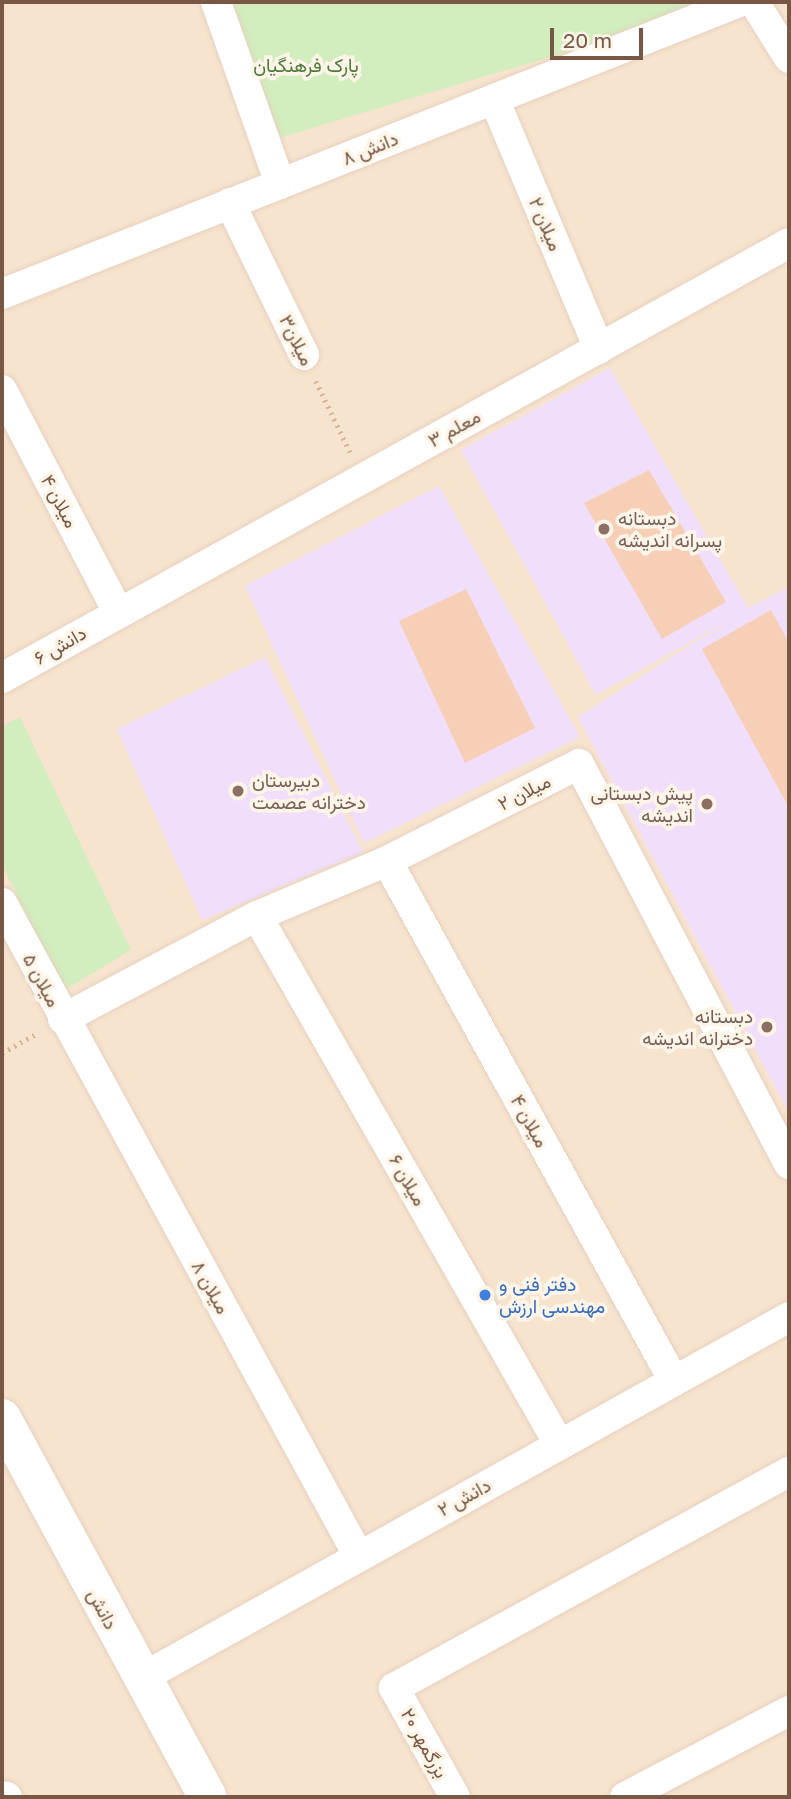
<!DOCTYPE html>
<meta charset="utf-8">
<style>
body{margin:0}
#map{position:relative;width:791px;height:1799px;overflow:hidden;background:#fef3e1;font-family:"Golos Text",Vazirmatn,sans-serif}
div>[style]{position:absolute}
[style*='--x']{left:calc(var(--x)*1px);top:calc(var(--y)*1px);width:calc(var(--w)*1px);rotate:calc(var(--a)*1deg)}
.residential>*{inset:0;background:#f7e4cf}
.education>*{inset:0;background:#f0defb}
.green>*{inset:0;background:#d2edbe}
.building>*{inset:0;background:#f7cfb6}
.path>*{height:4.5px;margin-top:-2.25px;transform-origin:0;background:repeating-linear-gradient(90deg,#dcb299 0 2px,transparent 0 7px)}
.roads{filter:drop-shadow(0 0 2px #e6d0be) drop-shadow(0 0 2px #e6d0be)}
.minor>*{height:30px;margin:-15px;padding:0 15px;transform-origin:15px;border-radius:15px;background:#fff}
.tertiary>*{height:38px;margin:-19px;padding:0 19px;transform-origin:19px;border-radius:19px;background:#fff}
.dots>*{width:19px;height:19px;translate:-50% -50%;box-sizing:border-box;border:4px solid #fff6e9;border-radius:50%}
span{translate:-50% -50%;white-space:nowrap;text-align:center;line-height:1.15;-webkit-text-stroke:7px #fff6e9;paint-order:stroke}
.park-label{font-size:19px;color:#4d7a3a}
.street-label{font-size:19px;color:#785745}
.education-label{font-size:19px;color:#785e54}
.left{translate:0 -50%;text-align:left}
.right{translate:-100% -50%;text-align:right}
.shop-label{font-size:19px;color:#366cbe}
.frame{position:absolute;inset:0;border:4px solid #785745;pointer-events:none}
.scale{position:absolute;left:550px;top:28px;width:93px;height:32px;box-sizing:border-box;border:4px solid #785745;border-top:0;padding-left:9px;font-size:21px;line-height:24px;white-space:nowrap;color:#785745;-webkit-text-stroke:5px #fff6e9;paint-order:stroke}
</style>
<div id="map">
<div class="residential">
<i style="clip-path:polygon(2px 2px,789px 2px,789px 1797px,2px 1797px)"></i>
</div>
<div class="education">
<i style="clip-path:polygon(610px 368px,748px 608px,789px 587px,789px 1113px,578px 717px,731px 619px,596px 695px,461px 450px)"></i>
<i style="clip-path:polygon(439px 486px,580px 737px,364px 843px,245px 586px)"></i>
<i style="clip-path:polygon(265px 657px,363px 852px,202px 920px,117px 729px)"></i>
</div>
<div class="green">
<i style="clip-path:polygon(216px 2px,734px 2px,265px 142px)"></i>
<i style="clip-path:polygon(20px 717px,131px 950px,63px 991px,2px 864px,2px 726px)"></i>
</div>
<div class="building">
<i style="clip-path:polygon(649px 470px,726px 602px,662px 639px,584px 503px)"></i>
<i style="clip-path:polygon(466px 589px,535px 728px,465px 763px,399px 621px)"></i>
<i style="clip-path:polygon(771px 610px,789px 643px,789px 808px,702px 649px)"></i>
</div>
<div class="path">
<i style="--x:316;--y:381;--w:79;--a:64.4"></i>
<i style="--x:2;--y:1053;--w:41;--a:-29.1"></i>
</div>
<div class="roads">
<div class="minor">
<i style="--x:216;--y:2;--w:193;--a:70.6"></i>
<i style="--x:754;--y:2;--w:66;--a:58"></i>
<i style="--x:494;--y:99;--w:271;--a:67.2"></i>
<i style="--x:230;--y:203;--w:169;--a:64"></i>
<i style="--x:2;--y:294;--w:793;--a:-21.61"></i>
<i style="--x:2;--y:390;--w:250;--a:62.4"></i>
<i style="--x:2;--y:678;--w:899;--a:-28.93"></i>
<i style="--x:387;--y:861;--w:594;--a:61.1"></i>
<i style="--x:2;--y:903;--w:743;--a:61.36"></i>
<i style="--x:257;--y:916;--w:608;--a:60.23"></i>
<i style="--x:63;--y:1019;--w:220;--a:-28"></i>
<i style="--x:257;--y:916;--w:141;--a:-22.9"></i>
<i style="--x:387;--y:861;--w:215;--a:-26.8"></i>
<i style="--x:579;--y:764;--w:452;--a:62.3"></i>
<i style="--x:140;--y:1679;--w:743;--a:-29.15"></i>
<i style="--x:2;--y:1796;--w:5;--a:11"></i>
<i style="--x:455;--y:1797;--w:125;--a:-119.2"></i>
<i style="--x:394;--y:1688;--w:450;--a:-28.7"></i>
<i style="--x:625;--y:1797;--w:185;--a:-27.7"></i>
</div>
<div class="tertiary">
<i style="--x:2;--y:1418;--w:431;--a:61.5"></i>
</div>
</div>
<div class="dots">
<i style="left:604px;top:529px;background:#8d6e63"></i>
<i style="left:238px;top:791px;background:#8d6e63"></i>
<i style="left:707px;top:804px;background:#8d6e63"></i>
<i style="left:767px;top:1027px;background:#8d6e63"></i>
<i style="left:485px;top:1295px;background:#3f7fe0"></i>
</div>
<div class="park-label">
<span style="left:306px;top:65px">پارک فرهنگیان</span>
</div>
<div class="street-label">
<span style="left:370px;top:148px;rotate:-22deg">دانش ۸</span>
<span style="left:546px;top:224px;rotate:67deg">میلان ۲</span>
<span style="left:297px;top:340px;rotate:64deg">میلان۳</span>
<span style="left:454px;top:428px;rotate:-29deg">معلم ۳</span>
<span style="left:60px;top:501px;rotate:62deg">میلان ۴</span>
<span style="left:60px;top:645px;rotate:-30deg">دانش ۶</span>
<span style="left:524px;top:792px;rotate:-27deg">میلان ۲</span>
<span style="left:42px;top:980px;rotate:62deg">میلان ۵</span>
<span style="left:530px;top:1121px;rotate:61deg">میلان ۴</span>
<span style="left:408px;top:1180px;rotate:60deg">میلان ۶</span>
<span style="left:211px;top:1287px;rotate:61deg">میلان ۸</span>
<span style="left:464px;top:1497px;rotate:-29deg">دانش ۲</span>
<span style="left:103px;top:1609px;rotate:62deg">دانش</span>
<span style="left:425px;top:1743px;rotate:61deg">بزرگمهر ۲۰</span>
</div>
<div class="education-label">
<span class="left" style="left:618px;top:529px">دبستانه<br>پسرانه اندیشه</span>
<span class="left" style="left:252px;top:791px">دبیرستان<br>دخترانه عصمت</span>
<span class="right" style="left:693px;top:804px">پیش دبستانی<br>اندیشه</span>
<span class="right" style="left:753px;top:1027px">دبستانه<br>دخترانه اندیشه</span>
</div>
<div class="shop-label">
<span class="left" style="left:499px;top:1295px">دفتر فنی و<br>مهندسی ارزش</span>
</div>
<div class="frame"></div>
<div class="scale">20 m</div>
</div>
